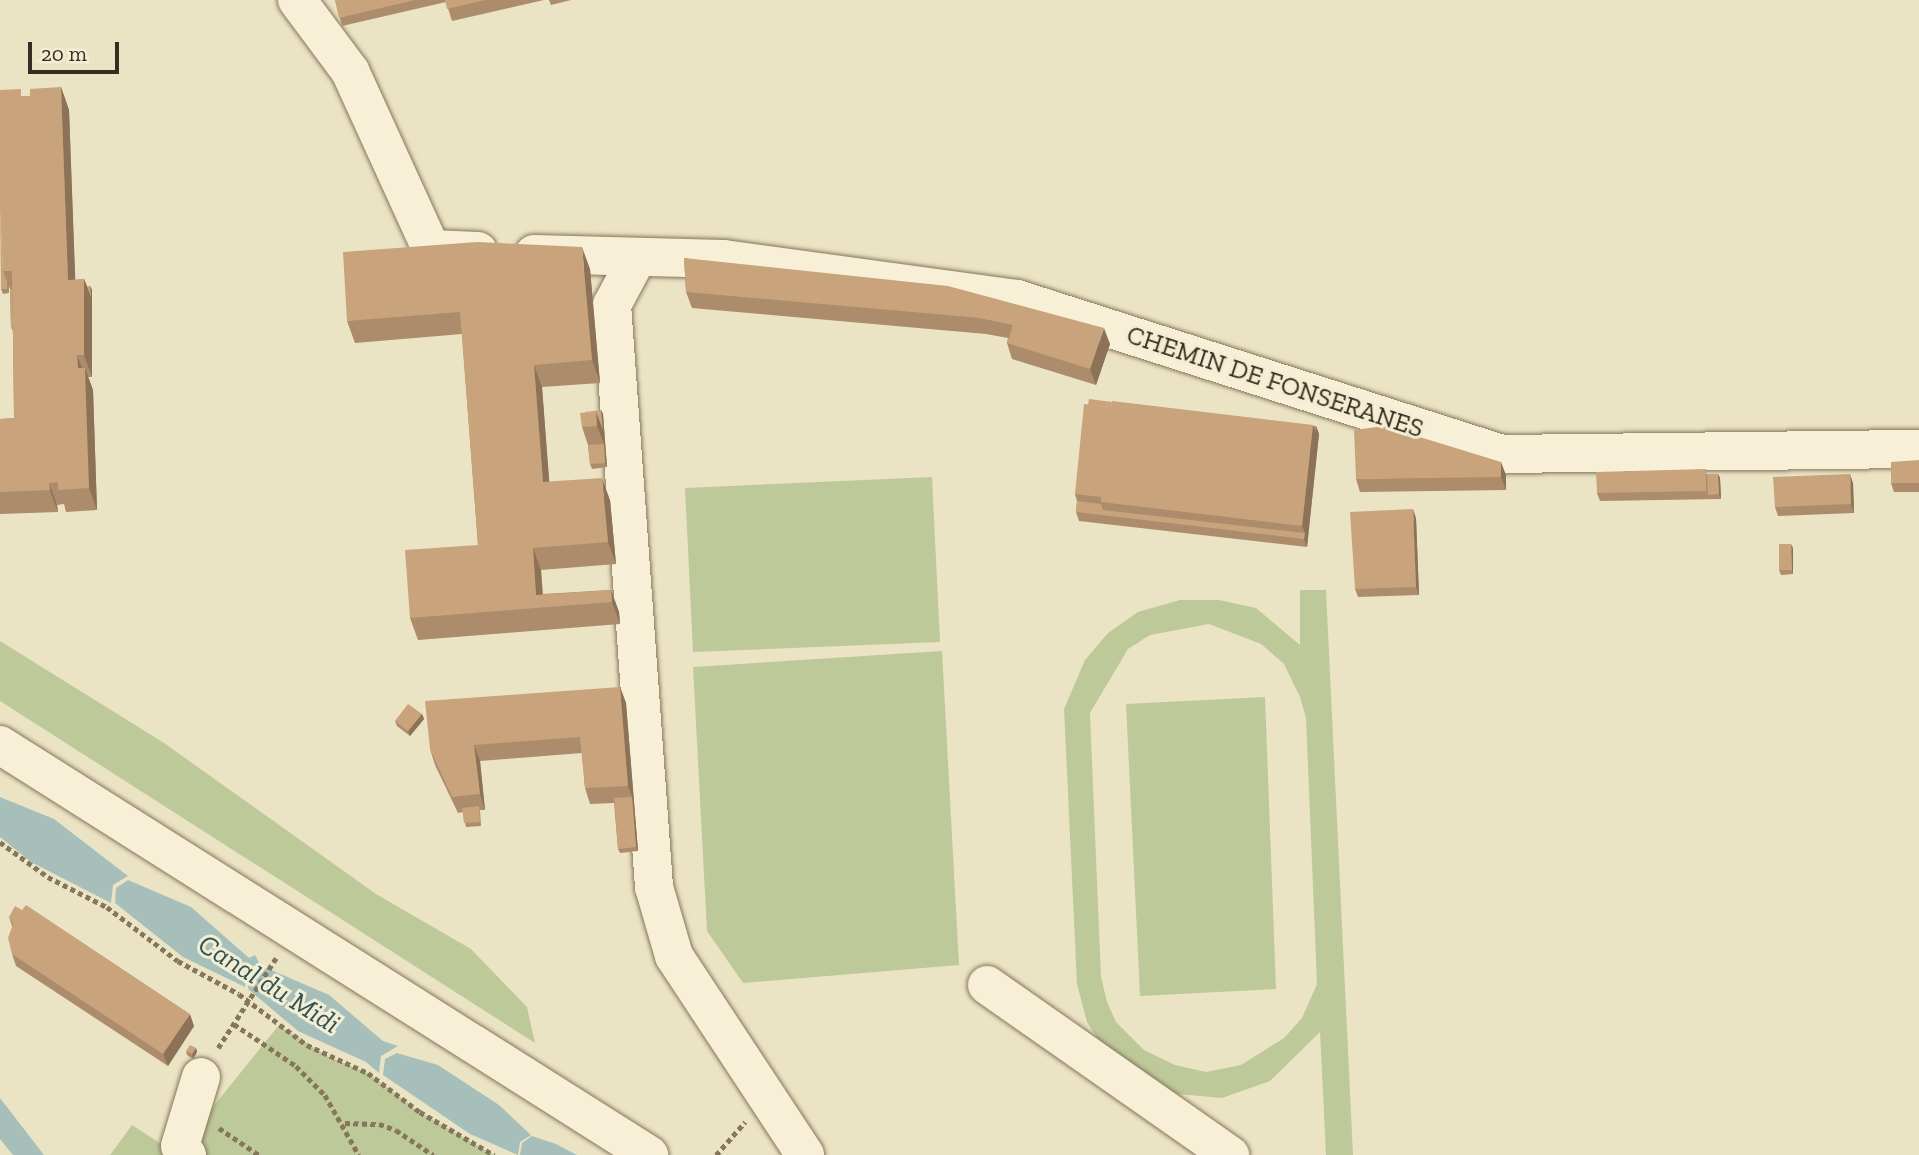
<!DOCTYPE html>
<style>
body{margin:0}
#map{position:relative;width:1919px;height:1155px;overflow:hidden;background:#ebe4c4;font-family:"Zilla Slab",serif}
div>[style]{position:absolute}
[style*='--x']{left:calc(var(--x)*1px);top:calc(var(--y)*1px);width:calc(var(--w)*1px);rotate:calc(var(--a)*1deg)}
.green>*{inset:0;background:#bec999}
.water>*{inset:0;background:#a6bfba}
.path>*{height:4.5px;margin-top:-2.25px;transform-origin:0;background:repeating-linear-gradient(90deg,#85765c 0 5px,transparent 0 8.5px)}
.roads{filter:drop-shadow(0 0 2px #85765c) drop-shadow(0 0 2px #85765c)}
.minor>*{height:38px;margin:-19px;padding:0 19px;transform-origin:19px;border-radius:19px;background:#f7f0d7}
.wall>*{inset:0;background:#ac8c6b}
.shaded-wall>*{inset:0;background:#8c7257}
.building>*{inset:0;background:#c8a37c}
span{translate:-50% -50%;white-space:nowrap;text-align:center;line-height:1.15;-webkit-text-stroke:6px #f3edd3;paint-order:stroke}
.street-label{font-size:26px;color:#362c1f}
.water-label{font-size:28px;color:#2f5355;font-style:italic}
.scale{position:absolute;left:28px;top:42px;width:91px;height:32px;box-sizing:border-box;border:4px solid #362c1f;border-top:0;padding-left:9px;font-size:21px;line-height:24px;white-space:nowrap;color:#362c1f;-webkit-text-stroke:5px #f3edd3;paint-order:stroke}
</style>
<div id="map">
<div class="green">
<i style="clip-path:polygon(932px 477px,940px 642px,693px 652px,685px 488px)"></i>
<i style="clip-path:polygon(evenodd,1300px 590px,1326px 590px,1353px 1155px,1326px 1155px,1320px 1032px,1270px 1081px,1222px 1098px,1178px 1094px,1135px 1077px,1102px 1046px,1087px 1022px,1077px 984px,1064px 709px,1085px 660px,1108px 633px,1138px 612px,1180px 600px,1219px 600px,1256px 608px,1300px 645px,1300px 590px,1209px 624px,1261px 644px,1284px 664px,1300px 697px,1306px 718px,1317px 984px,1302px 1018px,1284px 1038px,1241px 1065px,1206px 1072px,1175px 1065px,1144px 1050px,1116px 1022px,1107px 1002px,1101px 977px,1090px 713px,1128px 649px,1150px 635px,1209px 624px)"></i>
<i style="clip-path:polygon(0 641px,164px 743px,376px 894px,471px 949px,527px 1007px,535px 1043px,0 701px)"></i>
<i style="clip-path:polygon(942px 651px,959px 965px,743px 983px,707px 931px,693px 667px)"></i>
<i style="clip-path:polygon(1265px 697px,1276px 989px,1140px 996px,1126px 704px)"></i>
<i style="clip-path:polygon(279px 1025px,327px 1056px,368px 1073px,420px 1112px,494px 1155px,174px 1155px)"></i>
<i style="clip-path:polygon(132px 1125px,163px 1145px,171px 1155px,110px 1155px)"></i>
</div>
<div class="water">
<i style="clip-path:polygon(0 797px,54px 819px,128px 876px,113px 885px,111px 903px,31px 862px,0 837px)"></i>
<i style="clip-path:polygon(128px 880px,191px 907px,249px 958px,255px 955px,259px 963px,246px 971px,245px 987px,183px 957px,115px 903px,116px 888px)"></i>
<i style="clip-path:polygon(262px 966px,329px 995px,383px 1041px,398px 1046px,381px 1056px,379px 1073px,366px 1062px,298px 1031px,248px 989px,250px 973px)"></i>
<i style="clip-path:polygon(397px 1053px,438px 1065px,499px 1105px,531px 1135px,520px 1142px,518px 1155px,470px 1134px,383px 1075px,385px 1059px)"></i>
<i style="clip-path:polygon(0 1098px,44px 1155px,13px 1155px,0 1139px)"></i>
<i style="clip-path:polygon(532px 1136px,556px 1144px,577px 1155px,520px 1155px,522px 1143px)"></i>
</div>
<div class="path">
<i style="--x:0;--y:842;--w:59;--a:36.1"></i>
<i style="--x:48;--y:877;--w:66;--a:27"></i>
<i style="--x:107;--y:907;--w:89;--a:37.3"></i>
<i style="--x:178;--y:961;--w:69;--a:28.4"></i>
<i style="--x:239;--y:994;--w:85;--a:36.9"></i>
<i style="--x:307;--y:1045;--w:67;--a:24.7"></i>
<i style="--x:368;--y:1073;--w:65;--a:36.9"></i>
<i style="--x:420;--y:1112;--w:86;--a:30.2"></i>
<i style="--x:234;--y:1024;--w:75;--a:34.1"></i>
<i style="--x:296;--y:1066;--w:41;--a:45"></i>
<i style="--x:325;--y:1095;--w:69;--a:60.5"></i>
<i style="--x:218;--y:1048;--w:107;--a:-57.2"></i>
<i style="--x:345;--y:1123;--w:34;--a:2"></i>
<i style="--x:379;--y:1124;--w:18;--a:19"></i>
<i style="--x:396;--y:1130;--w:45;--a:34"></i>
<i style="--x:219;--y:1128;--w:48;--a:34"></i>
<i style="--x:716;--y:1155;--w:44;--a:-48.7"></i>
</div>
<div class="roads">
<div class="minor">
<i style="--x:297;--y:0;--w:89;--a:53.3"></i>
<i style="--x:350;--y:71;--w:196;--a:65.5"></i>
<i style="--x:431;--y:249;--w:47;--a:2.4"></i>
<i style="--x:534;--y:254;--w:190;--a:1.5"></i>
<i style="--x:724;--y:259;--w:296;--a:7.8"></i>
<i style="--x:1017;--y:299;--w:509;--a:17.72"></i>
<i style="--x:1502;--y:454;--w:417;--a:-0.7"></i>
<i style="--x:636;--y:260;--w:51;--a:118.1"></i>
<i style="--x:612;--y:305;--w:584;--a:85.87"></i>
<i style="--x:654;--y:887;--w:72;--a:73.8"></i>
<i style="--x:674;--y:956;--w:238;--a:56.6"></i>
<i style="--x:0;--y:745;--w:768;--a:32.28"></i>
<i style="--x:987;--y:985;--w:297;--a:35"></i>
<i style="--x:187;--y:1155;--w:11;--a:-128"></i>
<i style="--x:180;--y:1146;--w:72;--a:-73.1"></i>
</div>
</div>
<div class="wall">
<i style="clip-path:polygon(335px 0,544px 0,452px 21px,446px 2px,342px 26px)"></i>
<i style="clip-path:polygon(549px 0,571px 0,551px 5px)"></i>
<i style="clip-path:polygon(61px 87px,69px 110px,75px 280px,84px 279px,87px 286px,90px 286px,92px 290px,92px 377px,88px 377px,93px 390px,97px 510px,66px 512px,64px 504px,57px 505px,58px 512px,0 514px,0 419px,14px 418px,13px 331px,11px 327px,10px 289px,9px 286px,9px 293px,3px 294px,1px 289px,23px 96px,30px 96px)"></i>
<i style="clip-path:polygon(684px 258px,1110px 344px,1096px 385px,1012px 359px,1007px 343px,1008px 338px,986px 334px,692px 308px,686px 292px)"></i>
<i style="clip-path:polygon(590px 269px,600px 383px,542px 387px,549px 482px,610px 500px,616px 564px,541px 570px,543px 594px,611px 590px,619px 612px,620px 624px,418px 640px,410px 618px,478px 545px,462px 334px,355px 343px,347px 321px)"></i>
<i style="clip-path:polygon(601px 410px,603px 414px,607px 467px,592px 469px,590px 464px,588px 445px,582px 427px)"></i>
<i style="clip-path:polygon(1313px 426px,1316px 426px,1319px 434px,1307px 547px,1079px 521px,1076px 512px,1077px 501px,1075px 494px)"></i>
<i style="clip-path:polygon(1919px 460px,1919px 492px,1894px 492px,1891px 483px)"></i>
<i style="clip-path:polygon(1708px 474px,1718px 474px,1720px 478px,1721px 499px,1600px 501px,1597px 493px)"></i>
<i style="clip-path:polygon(1506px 475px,1506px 490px,1360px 492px,1356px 479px)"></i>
<i style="clip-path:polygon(1853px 483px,1854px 513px,1778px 516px,1775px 507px)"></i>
<i style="clip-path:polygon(1416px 518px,1419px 595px,1358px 597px,1355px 589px)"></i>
<i style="clip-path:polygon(1793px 548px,1793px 574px,1781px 575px,1779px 570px)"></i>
<i style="clip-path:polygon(620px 687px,626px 703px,638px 851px,620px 853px,618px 849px,614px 803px,590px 804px,585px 788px,582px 753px,480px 761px,485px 810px,480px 810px,481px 826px,466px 827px,463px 812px,458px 813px,435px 765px,430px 749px)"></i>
<i style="clip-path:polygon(422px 714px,424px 719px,410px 736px,397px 726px,395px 721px)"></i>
<i style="clip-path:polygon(9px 917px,194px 1026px,168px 1066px,16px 966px,12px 954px,12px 926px)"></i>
<i style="clip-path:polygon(196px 1048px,197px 1052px,193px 1059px,187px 1055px,186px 1051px)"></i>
</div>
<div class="shaded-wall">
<i style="clip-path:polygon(61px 87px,69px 110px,76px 298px,68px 280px)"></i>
<i style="clip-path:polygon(582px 247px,590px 269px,600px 383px,592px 360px)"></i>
<i style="clip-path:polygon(84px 279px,91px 297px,90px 286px,92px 290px,92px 377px,84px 355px)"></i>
<i style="clip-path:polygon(1104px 328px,1110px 344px,1096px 385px,1090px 369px)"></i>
<i style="clip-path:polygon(77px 355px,85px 376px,85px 368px,93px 390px,97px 510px,89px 488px)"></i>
<i style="clip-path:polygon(534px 365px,542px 387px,551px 504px,543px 482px)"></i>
<i style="clip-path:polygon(601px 410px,603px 414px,607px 467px,605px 463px,604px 444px,597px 426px,596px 412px)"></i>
<i style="clip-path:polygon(1313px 425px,1316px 432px,1316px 426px,1319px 434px,1307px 547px,1304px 539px,1305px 533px,1302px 526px)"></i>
<i style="clip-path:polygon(1501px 462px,1506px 475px,1506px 490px,1501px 477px)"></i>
<i style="clip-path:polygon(1718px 474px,1720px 478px,1721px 499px,1719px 494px)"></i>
<i style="clip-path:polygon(1850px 474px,1853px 483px,1854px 513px,1851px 504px)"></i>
<i style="clip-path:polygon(602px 478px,610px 500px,616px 564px,608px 542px)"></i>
<i style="clip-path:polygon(49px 483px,57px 505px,58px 512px,50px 490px)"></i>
<i style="clip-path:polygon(1413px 509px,1416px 518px,1419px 595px,1416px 587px)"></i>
<i style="clip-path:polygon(1791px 544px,1793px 548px,1793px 574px,1792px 570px)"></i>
<i style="clip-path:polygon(533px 548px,541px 570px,543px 607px,536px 595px)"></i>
<i style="clip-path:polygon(611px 590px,619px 612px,620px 624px,612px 602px)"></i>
<i style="clip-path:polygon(620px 687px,626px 703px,638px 851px,636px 847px,632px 797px,628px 786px)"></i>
<i style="clip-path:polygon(422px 714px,424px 719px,410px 736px,408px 731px)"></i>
<i style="clip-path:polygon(474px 745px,480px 761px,485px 810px,480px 794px)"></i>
<i style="clip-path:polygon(190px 1014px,194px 1026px,168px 1066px,163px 1054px)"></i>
<i style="clip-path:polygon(196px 1048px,197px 1052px,193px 1059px,192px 1054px)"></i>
</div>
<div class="building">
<i style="clip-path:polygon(335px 0,415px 0,339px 18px)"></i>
<i style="clip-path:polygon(445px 0,485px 0,447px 9px)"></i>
<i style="clip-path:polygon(61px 87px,68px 280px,84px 279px,84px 355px,77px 355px,78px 368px,85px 368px,89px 488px,58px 490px,58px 482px,49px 483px,50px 490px,0 492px,0 419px,14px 418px,12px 271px,3px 271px,0 210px,0 90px,21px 89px,21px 96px,30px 96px,30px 89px)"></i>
<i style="clip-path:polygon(0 210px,3px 271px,7px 282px,7px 289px,1px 289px)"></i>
<i style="clip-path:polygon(477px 242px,582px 247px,592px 360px,534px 365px,543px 482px,602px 478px,608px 542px,533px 548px,536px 595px,611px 590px,612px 602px,410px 618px,405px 550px,478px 545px,460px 312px,347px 321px,343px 252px)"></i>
<i style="clip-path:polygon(684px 258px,948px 286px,1104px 328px,1090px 369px,1007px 343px,1013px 325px,980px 318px,686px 292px)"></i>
<i style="clip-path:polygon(87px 286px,90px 286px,91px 297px)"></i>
<i style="clip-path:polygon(10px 289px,12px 289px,13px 327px,11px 327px)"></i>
<i style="clip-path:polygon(1089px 399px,1112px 402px,1111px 407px,1088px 405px)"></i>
<i style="clip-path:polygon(1112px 401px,1313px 425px,1302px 526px,1101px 502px,1101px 497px,1075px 494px,1084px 404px,1111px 407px)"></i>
<i style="clip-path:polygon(601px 410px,603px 430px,596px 412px,585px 413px,585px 412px)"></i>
<i style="clip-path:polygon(596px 412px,597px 426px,582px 427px,580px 413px)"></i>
<i style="clip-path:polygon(1384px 426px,1501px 462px,1501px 477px,1356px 479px,1354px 430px)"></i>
<i style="clip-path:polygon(604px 444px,605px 463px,590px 464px,588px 445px)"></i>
<i style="clip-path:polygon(1919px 460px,1919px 483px,1891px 483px,1891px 462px)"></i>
<i style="clip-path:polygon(1706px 469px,1706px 491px,1597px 493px,1596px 472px)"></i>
<i style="clip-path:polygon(1707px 474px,1718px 474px,1719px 494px,1708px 495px)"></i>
<i style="clip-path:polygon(1850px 474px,1851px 504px,1775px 507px,1773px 477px)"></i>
<i style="clip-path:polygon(1077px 501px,1101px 504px,1103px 510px,1305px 533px,1304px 539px,1076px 512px)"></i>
<i style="clip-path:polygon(1413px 509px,1416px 587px,1355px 589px,1350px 512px)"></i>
<i style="clip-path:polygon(1779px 544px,1791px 544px,1792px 570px,1779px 570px)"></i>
<i style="clip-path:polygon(620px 687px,628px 786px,585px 788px,580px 737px,474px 745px,480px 794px,452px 797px,430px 749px,425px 701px)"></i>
<i style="clip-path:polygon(408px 704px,422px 714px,408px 731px,395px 721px)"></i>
<i style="clip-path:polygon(632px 797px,636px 847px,618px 849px,614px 798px)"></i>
<i style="clip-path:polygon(479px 806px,480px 822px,464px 823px,462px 808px)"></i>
<i style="clip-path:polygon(26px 905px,190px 1014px,163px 1054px,12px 954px,8px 938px,13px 924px,9px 917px,15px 906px,22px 910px)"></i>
<i style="clip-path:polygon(190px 1045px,196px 1048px,192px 1054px,186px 1051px)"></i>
</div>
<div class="street-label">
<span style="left:1275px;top:382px;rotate:18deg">CHEMIN DE FONSERANES</span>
</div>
<div class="water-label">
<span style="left:269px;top:984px;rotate:32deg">Canal du Midi</span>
</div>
<div class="scale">20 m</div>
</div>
